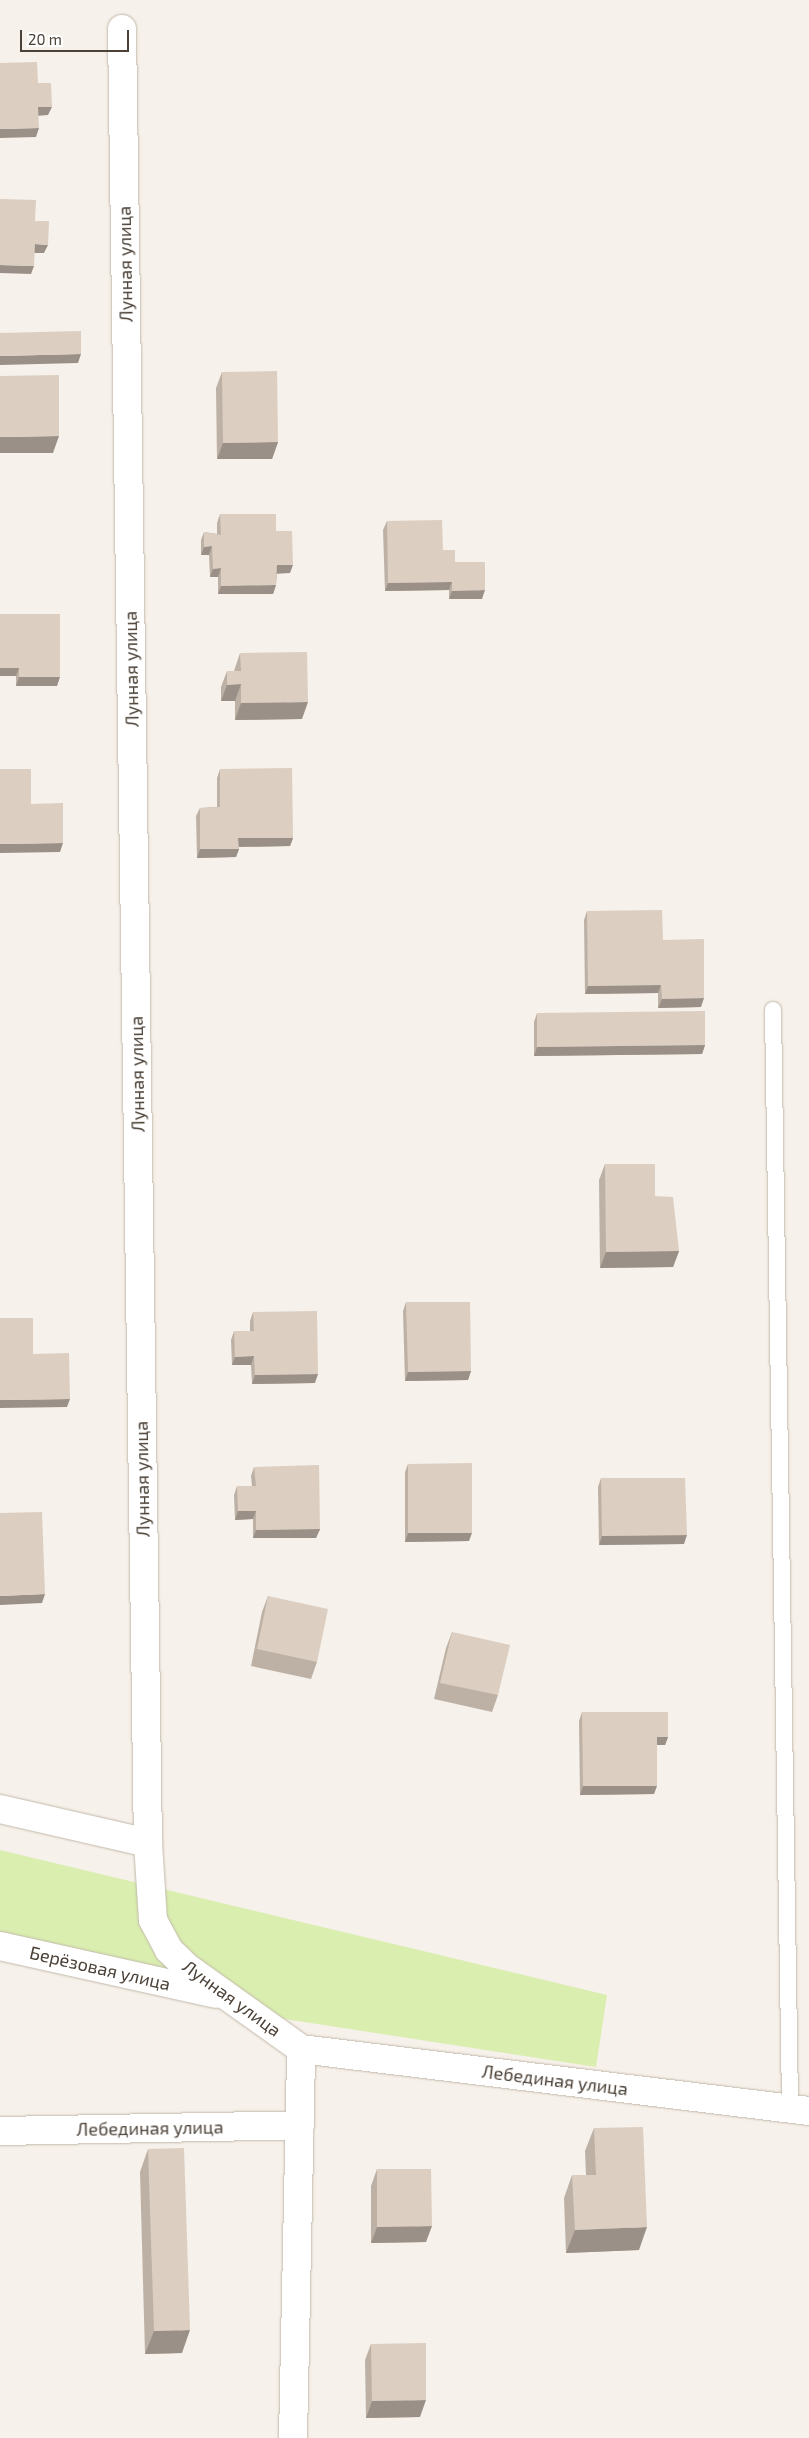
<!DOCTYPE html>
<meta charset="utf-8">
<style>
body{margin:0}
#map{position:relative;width:809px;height:2438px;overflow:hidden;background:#f6f1ea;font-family:"Exo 2",sans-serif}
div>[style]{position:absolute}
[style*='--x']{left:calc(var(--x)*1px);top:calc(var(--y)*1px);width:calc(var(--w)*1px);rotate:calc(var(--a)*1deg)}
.green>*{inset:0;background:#d9eeaf}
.roads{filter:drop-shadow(0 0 1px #c3b8ab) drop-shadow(0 0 1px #c3b8ab)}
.service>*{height:16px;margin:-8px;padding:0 8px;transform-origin:8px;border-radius:8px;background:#fff}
.minor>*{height:28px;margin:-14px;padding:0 14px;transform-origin:14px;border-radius:14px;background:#fff}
.wall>*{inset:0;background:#bdb1a6}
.shaded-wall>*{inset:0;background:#9a9087}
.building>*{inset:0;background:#dccec1}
span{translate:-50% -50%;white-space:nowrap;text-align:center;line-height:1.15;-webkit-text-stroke:4.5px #fff;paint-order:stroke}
.street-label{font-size:18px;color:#4b4137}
.scale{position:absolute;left:20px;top:30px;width:109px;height:22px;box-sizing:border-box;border:2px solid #4b4137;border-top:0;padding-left:6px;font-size:15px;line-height:18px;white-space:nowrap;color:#4b4137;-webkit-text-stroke:4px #fff;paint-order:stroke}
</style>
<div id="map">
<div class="green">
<i style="clip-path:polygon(0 1850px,607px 1995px,596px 2067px,246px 2013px,0 1957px)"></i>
</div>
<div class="roads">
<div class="service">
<i style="--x:773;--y:1010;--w:1098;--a:89.11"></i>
</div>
<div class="minor">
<i style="--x:122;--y:29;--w:1814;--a:89.18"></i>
<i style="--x:148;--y:1843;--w:77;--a:86.3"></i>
<i style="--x:153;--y:1920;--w:34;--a:62"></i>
<i style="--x:169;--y:1950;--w:28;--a:44"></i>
<i style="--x:189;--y:1969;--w:138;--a:35.5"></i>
<i style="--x:301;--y:2049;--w:512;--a:6.96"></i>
<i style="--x:0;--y:1809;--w:152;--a:12.9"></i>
<i style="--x:0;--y:1946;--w:221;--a:12.5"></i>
<i style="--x:0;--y:2131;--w:300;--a:-1.1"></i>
<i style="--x:293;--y:2438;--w:389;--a:-88.8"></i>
</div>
</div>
<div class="wall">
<i style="clip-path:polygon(222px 372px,278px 442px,272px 459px,217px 459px,216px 388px)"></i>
<i style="clip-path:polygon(220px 514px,276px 531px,290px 573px,277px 573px,276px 585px,273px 594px,218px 594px,218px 577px,210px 577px,209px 555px,201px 555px,201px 540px,204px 532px,217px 534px,217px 523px)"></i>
<i style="clip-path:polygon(387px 521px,443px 550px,455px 562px,482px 599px,449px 599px,449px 590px,385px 591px,383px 530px)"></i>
<i style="clip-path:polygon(0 614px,57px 686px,16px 686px,16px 676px,0 676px)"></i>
<i style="clip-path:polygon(240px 653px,302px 719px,235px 720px,235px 701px,221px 701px,221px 687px,227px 671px,234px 671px)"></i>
<i style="clip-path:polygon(220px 769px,293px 838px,290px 846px,239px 847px,239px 849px,236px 857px,197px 858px,196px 816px,200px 808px,217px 807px,217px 778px)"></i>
<i style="clip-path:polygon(587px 911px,663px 940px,701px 1007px,658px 1008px,658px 993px,585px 994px,584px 920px)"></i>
<i style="clip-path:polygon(537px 1013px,705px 1045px,702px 1054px,534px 1056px,534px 1022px)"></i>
<i style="clip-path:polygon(605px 1164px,679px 1251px,673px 1267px,600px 1268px,599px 1180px)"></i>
<i style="clip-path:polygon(406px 1302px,471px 1371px,468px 1380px,405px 1381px,403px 1311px)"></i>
<i style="clip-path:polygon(253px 1312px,315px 1383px,252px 1384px,251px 1365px,232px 1365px,231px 1340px,234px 1331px,250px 1331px,250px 1321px)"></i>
<i style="clip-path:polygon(408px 1464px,469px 1541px,405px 1542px,405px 1472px)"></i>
<i style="clip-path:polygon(254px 1467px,320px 1529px,316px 1538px,253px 1538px,253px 1519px,235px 1520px,234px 1495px,237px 1486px,252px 1486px,251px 1476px)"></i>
<i style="clip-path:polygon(601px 1478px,684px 1544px,599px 1545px,598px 1487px)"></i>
<i style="clip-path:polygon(268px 1596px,317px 1662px,311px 1679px,251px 1666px,262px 1612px)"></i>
<i style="clip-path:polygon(452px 1632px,498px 1695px,492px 1712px,434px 1699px,446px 1648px)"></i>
<i style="clip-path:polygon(582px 1712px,668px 1737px,665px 1745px,657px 1745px,654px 1794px,580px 1795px,579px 1721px)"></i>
<i style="clip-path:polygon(594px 2128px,639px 2250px,566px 2253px,564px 2198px,572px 2175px,586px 2175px,585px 2151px)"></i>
<i style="clip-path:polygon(148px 2149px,182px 2353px,145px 2354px,140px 2172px)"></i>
<i style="clip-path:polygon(377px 2169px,426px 2242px,371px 2243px,371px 2186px)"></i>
<i style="clip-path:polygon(371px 2344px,420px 2417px,366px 2418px,365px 2360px)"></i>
</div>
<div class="shaded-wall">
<i style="clip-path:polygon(38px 107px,52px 107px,48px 115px,35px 116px)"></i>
<i style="clip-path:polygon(39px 128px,36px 137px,0 138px,0 129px)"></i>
<i style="clip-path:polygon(35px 244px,48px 245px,44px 253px,32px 253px)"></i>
<i style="clip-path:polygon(0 265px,34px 266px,31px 274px,0 273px)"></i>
<i style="clip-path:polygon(81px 354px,78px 363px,0 365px,0 356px)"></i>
<i style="clip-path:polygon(59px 436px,53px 453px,0 453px,0 437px)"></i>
<i style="clip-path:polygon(278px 442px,272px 459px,217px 459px,223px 443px)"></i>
<i style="clip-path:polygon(212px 546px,209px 555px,201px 555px,204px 547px)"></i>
<i style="clip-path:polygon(277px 565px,293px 565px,290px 573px,273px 574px)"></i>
<i style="clip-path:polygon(221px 568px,218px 577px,210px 577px,213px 569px)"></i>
<i style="clip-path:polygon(452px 582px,449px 590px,385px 591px,388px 583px)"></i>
<i style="clip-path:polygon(276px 585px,273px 594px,218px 594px,221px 586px)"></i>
<i style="clip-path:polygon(485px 590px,482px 599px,449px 599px,452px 591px)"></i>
<i style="clip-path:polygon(0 668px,19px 668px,16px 676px,0 676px)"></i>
<i style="clip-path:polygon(19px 677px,60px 677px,57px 686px,16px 686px)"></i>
<i style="clip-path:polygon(241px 684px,235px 701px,221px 701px,227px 685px)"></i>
<i style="clip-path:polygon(308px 702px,302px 719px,235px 720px,241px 703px)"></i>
<i style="clip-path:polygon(238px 838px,293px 838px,290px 846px,235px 847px)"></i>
<i style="clip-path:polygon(63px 843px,60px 852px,0 853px,0 844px)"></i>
<i style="clip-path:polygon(200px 849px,239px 849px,236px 857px,197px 858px)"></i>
<i style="clip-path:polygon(661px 985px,658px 993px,585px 994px,588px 986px)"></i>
<i style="clip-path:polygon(704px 998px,701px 1007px,658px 1008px,662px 999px)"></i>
<i style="clip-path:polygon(705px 1045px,702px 1054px,534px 1056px,537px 1047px)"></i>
<i style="clip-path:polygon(679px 1251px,673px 1267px,600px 1268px,606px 1252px)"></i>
<i style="clip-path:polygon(254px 1356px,251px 1365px,232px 1365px,235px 1357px)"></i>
<i style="clip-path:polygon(471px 1371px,468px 1380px,405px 1381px,408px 1372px)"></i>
<i style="clip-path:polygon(318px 1374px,315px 1383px,252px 1384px,255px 1375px)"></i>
<i style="clip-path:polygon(70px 1399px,67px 1407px,0 1408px,0 1400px)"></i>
<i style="clip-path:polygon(238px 1511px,256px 1511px,253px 1519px,235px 1520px)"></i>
<i style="clip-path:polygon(320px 1529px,316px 1538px,253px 1538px,256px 1530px)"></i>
<i style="clip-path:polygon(408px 1533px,472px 1533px,469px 1541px,405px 1542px)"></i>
<i style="clip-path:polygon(687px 1535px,684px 1544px,599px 1545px,602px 1536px)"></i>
<i style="clip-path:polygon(45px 1594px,42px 1603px,0 1605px,0 1596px)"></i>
<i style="clip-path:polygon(657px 1737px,668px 1737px,665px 1745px,654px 1745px)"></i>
<i style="clip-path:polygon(583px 1786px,657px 1786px,654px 1794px,580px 1795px)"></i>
<i style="clip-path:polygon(432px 2226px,426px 2242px,371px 2243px,377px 2227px)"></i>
<i style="clip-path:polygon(647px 2227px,639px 2250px,566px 2253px,575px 2230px)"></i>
<i style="clip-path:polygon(190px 2330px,182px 2353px,145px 2354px,154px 2331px)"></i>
<i style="clip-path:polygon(426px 2400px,420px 2417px,366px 2418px,372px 2401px)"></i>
</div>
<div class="building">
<i style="clip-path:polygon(37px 62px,38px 83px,51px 83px,52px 107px,38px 107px,39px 128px,0 129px,0 63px)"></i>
<i style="clip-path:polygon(0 199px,36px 200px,35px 221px,49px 221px,48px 245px,35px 244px,34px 266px,0 265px)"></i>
<i style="clip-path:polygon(81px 331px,81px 354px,0 356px,0 333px)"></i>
<i style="clip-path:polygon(277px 371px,278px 442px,223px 443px,222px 372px)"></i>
<i style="clip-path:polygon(59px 375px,59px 436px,0 437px,0 376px)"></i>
<i style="clip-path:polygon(220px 514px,276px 514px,276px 531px,292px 531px,293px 565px,277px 565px,276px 585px,221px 586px,221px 568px,213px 569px,212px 546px,204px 547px,204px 532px,221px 535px)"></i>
<i style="clip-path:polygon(442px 520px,443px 550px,455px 550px,455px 562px,485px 562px,485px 590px,452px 591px,452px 582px,388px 583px,387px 521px)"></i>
<i style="clip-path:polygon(0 614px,60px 614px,60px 677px,19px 677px,19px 668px,0 668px)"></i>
<i style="clip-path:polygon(307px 652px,308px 702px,241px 703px,241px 684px,227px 685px,227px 671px,241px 671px,240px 653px)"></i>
<i style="clip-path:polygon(292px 768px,293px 838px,238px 838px,239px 849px,200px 849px,200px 808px,220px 807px,220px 769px)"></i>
<i style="clip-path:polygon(0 769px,31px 769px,31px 804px,63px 803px,63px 843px,0 844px)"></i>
<i style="clip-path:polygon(662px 910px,663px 940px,704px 939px,704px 998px,662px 999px,661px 985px,588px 986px,587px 911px)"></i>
<i style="clip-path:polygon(705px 1011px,705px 1045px,537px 1047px,537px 1013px)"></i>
<i style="clip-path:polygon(605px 1164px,655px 1164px,655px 1196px,673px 1197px,679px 1251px,606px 1252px)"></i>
<i style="clip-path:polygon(406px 1302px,470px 1302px,471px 1371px,408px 1372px)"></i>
<i style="clip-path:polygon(317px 1311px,318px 1374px,255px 1375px,254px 1356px,235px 1357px,234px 1331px,254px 1331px,253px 1312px)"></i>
<i style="clip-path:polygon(0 1318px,33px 1318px,33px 1354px,69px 1353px,70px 1399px,0 1400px)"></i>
<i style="clip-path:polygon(472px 1463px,472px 1533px,408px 1533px,408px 1464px)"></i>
<i style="clip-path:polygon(319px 1465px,320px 1529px,256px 1530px,256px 1511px,238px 1511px,237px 1486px,256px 1486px,254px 1467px)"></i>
<i style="clip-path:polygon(601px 1478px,685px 1478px,687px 1535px,602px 1536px)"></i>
<i style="clip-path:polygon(42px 1512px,45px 1594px,0 1596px,0 1513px)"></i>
<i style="clip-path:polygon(268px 1596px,328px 1609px,317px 1662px,257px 1649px)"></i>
<i style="clip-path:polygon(452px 1632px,510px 1645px,498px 1695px,440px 1683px)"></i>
<i style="clip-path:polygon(582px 1712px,668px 1712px,668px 1737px,657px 1737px,657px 1786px,583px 1786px)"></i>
<i style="clip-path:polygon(643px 2127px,647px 2227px,575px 2230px,572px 2175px,596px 2175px,594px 2128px)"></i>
<i style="clip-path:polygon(184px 2148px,190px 2330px,154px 2331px,148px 2149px)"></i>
<i style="clip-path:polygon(377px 2169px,431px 2169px,432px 2226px,377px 2227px)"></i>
<i style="clip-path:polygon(426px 2343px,426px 2400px,372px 2401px,371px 2344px)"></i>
</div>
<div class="street-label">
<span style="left:125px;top:264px;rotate:-91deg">Лунная улица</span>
<span style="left:131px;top:669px;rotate:-91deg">Лунная улица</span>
<span style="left:137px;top:1074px;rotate:-91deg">Лунная улица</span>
<span style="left:142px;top:1479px;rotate:-91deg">Лунная улица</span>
<span style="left:100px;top:1968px;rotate:13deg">Берёзовая улица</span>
<span style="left:232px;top:1998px;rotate:36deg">Лунная улица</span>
<span style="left:555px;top:2080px;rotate:7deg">Лебединая улица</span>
<span style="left:150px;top:2128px;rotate:-1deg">Лебединая улица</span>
</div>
<div class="scale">20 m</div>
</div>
